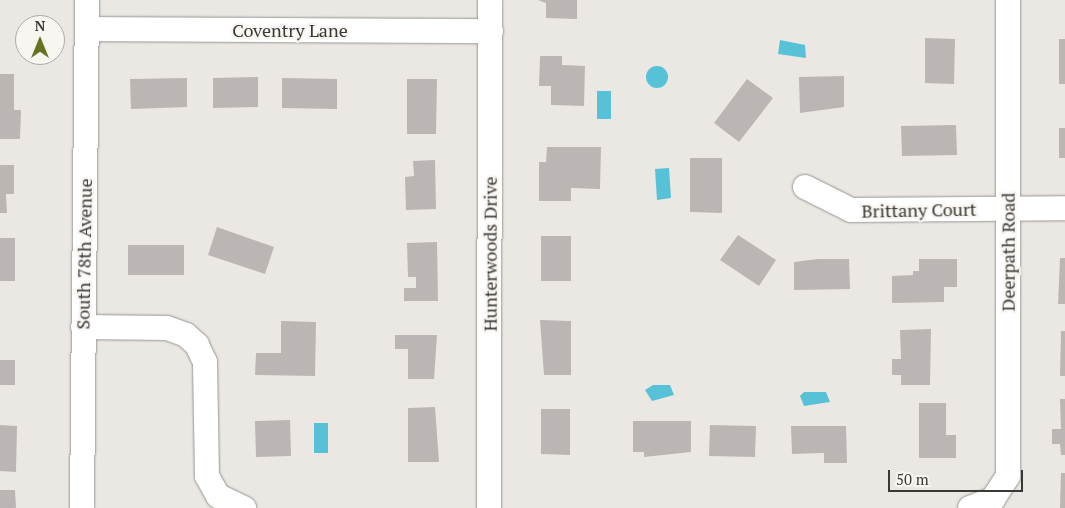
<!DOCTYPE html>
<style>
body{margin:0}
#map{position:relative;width:1065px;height:508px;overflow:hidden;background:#ebe8e4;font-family:"PT Serif",serif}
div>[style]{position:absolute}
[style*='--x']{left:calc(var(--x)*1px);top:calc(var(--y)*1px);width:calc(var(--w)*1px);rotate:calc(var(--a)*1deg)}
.water>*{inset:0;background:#57c1d7}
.round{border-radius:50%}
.building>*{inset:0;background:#bbb5b4}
.roads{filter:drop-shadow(0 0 1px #979591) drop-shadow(0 0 1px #979591)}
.minor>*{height:24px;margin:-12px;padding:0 12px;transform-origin:12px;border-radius:12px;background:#fff}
span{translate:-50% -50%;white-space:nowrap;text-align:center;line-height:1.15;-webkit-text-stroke:4.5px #f9f5f1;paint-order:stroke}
.street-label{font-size:18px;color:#393836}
.north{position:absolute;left:15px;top:15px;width:50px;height:50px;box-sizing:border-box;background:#f9f5f1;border:1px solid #aca9a6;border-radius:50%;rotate:0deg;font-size:14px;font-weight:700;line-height:20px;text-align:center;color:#393836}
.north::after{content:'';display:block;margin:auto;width:18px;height:22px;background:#657320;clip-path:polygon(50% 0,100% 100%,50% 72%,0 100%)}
.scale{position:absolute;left:888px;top:470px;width:135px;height:22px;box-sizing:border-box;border:2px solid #393836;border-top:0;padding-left:6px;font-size:15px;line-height:18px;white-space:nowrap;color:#393836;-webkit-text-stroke:4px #f9f5f1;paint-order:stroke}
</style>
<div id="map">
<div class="water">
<i style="clip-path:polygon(780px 40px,805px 45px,806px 58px,778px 54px)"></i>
<i class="round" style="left:646px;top:66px;width:22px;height:22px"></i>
<i style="clip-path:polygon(597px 91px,611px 91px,611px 119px,597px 119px)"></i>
<i style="clip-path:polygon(669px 168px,671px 198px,657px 200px,655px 169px)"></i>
<i style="clip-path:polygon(653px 385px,670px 385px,674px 395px,652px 401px,645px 390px)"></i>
<i style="clip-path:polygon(804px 392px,826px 392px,830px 402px,804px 406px,800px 396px)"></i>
<i style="clip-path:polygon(314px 423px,328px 423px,328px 453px,314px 453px)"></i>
</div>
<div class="building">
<i style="clip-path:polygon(538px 0,577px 0,577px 19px,546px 18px,546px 3px)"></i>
<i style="clip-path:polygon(925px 38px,955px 39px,954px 84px,925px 83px)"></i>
<i style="clip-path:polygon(1059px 39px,1065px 39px,1065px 84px,1059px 84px)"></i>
<i style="clip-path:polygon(540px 56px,562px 56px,562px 65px,585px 66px,584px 106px,551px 105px,551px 86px,539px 86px)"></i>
<i style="clip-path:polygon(0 74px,14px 74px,14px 110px,21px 110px,20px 139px,0 139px)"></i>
<i style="clip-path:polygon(844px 76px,844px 107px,800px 113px,799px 77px)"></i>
<i style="clip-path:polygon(258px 77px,258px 107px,213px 108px,213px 78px)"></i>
<i style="clip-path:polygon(187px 78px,187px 107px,131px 109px,130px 79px)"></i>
<i style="clip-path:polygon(282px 78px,337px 79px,337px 109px,282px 108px)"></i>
<i style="clip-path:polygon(407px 79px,437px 79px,436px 134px,407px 134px)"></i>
<i style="clip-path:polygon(747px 79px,773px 98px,739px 142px,714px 123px)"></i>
<i style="clip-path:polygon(956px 125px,957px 155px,902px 156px,901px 126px)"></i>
<i style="clip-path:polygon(1059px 128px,1065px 128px,1065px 158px,1059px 158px)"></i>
<i style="clip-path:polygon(547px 147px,601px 147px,600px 189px,571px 188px,571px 201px,539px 201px,539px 162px,546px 162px)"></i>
<i style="clip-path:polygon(690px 158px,722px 158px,722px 213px,690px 212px)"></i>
<i style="clip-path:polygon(435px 160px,436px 209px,406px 210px,405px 177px,414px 176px,413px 161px)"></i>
<i style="clip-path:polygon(0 165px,14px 165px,14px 194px,6px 194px,7px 213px,0 213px)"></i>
<i style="clip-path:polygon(217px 227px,274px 247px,265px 274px,208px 255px)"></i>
<i style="clip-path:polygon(738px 235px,776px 260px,759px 286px,720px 260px)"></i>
<i style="clip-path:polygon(541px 236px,571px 236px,571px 281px,541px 281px)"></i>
<i style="clip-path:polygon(0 238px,15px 238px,15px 281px,0 281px)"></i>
<i style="clip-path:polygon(437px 242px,438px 301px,404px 301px,404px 288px,416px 288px,416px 277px,408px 277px,407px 243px)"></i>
<i style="clip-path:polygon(128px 245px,184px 245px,184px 275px,128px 275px)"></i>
<i style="clip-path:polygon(1060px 258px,1065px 258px,1065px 304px,1058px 304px)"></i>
<i style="clip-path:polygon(818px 259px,849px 259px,850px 289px,794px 290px,794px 262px)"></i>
<i style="clip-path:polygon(919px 259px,957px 259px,957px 287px,944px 287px,944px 302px,892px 303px,892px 276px,913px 275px,913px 271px,919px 271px)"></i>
<i style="clip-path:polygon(540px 320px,571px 321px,571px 375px,544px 375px)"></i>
<i style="clip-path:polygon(281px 321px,316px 322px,315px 376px,255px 375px,256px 353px,281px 353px)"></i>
<i style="clip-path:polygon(931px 329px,930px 385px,901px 385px,901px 375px,892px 375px,892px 359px,901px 359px,900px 330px)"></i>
<i style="clip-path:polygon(1061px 331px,1065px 331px,1065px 376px,1060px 376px)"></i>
<i style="clip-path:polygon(395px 335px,437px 335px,434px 379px,408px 379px,408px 349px,395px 349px)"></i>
<i style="clip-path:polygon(0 360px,15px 360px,15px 385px,0 385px)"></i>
<i style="clip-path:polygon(1060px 399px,1065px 399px,1065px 455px,1061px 455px,1060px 444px,1052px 444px,1052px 429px,1061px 429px)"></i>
<i style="clip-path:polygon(919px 403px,946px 403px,946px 435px,956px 435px,956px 458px,919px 458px)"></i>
<i style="clip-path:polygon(435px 407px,439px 462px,408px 462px,408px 408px)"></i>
<i style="clip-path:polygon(541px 409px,570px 409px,570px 455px,541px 454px)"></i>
<i style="clip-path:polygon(290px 420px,291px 456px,256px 457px,255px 421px)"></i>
<i style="clip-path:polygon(633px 421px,691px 421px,691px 452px,644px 457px,644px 452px,633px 452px)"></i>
<i style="clip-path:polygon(0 425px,17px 426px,16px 472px,0 471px)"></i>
<i style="clip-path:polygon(710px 425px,756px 426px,755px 457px,709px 456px)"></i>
<i style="clip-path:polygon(791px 426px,846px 426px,847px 463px,824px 463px,824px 453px,792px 454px)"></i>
<i style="clip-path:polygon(1061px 473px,1065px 473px,1065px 508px,1060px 508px)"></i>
<i style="clip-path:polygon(0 490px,15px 490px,16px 508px,0 508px)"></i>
</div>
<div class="roads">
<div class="minor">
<i style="--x:88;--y:29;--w:403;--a:0.3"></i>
<i style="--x:805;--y:187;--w:51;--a:26.6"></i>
<i style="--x:851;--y:210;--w:214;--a:-0.5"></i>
<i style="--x:83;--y:327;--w:84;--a:0.7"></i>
<i style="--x:167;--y:328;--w:20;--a:20"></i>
<i style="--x:186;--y:335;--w:15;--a:42"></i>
<i style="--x:197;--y:345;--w:19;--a:65"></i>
<i style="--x:205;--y:362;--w:114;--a:89"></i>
<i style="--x:207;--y:476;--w:23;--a:61"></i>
<i style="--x:218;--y:496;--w:29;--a:25"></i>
<i style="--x:82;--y:508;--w:508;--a:-89.44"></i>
<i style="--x:489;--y:508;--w:508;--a:-89.89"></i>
<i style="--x:970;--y:508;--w:25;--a:-21"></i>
<i style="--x:993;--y:499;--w:27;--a:-57"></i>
<i style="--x:1008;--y:476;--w:476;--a:-90"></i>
</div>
</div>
<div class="street-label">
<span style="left:290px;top:30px">Coventry Lane</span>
<span style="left:919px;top:210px;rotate:-1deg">Brittany Court</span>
<span style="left:1008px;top:252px;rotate:-90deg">Deerpath Road</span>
<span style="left:84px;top:254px;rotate:-89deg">South 78th Avenue</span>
<span style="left:490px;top:254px;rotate:-90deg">Hunterwoods Drive</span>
</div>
<div class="north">N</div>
<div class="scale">50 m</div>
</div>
